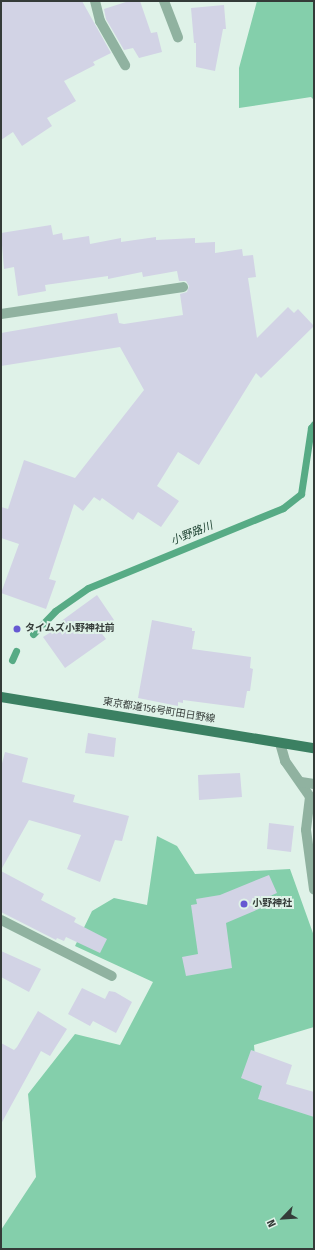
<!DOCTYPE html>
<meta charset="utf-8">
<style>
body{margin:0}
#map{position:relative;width:315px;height:1250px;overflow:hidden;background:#dff2e8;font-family:"Fira Sans Condensed","Noto Sans JP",sans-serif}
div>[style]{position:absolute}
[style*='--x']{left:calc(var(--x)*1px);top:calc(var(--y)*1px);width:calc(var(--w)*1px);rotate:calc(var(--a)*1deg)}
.green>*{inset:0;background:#84cfab}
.stream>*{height:7px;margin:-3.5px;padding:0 3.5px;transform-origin:3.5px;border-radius:3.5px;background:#57ab85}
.building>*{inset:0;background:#d2d3e5}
.minor>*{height:10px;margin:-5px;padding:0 5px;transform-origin:5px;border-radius:5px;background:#90b2a0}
.major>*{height:10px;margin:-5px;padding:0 5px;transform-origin:5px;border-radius:5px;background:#3b8062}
.dots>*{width:11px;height:11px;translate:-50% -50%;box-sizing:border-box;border:2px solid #dff2e8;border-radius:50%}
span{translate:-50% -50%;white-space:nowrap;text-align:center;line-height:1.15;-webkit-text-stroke:4px #dff2e8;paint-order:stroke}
.poi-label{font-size:10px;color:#343b38;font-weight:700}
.left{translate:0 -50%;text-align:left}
.street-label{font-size:10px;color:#343b38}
.water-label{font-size:11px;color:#1e4332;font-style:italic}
.frame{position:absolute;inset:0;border:2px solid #343b38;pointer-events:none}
.north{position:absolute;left:263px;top:1198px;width:40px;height:40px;-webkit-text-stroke:3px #dff2e8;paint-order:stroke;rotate:245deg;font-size:11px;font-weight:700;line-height:16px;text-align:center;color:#343b38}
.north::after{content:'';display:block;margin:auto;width:14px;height:18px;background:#343b38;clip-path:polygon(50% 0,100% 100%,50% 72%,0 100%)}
</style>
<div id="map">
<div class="green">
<i style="clip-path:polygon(257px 1px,314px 1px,314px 100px,311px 97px,239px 108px,239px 68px)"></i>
<i style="clip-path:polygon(157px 836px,177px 846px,195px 874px,290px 869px,314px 936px,314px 1027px,254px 1045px,257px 1083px,314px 1093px,314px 1249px,1px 1249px,1px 1230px,36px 1177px,28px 1094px,75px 1034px,120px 1045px,153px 982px,75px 946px,92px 911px,114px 898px,147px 905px)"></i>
</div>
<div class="stream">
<i style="--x:33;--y:634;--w:32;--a:-46"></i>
<i style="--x:55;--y:611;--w:40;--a:-34.9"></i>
<i style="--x:88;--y:588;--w:211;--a:-22.3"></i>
<i style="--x:283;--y:508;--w:23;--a:-38"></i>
<i style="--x:301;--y:494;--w:67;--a:-81.4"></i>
<i style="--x:311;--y:428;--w:5;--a:-53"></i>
<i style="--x:12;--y:660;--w:10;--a:-66"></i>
</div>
<div class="building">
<i style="clip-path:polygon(1px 1px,82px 1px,111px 53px,93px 62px,95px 65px,64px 81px,76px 101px,47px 118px,52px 126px,22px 146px,13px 132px,1px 140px)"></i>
<i style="clip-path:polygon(129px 1px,140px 1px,151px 33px,157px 32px,162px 52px,139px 58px,133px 48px,124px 50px,106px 19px,104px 9px)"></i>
<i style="clip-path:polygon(224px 5px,226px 29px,223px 29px,215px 71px,196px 67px,196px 43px,194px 43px,191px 8px)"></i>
<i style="clip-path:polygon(51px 225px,53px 235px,62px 233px,63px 240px,89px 236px,90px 244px,121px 238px,121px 242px,156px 237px,156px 240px,195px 238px,195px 243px,215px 242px,215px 253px,242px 249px,243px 256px,253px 255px,256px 277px,248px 278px,257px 338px,288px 307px,294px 313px,298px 309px,314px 326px,261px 378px,256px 373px,199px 465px,178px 452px,157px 486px,179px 501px,161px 527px,138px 512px,133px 520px,102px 498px,100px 501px,94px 497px,83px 511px,74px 504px,49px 579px,56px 581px,46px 609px,1px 593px,19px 544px,1px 538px,1px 507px,8px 509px,24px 460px,75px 478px,144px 390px,120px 347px,1px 366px,1px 333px,117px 313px,119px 323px,124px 324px,183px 315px,180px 294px,187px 292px,189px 286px,186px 281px,179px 281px,177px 271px,143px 277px,142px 272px,108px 279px,108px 276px,45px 285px,46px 291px,18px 296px,14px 267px,4px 269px,1px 233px)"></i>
<i style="clip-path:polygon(97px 595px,114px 620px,99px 630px,106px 639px,65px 668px,43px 637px,51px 632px,49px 630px)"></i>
<i style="clip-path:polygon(152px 620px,192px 628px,192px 631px,195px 631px,192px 649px,251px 657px,250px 668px,253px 669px,250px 691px,247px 691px,244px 708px,183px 700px,183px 703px,178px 702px,178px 706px,138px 698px)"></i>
<i style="clip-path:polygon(88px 733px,116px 738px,114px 757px,85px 753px)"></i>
<i style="clip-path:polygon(5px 752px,28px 758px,22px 782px,75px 795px,73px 802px,129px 816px,122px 841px,115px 840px,100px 882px,67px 869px,81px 835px,29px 820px,1px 870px,1px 767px)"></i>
<i style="clip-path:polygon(240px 773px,242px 797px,199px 800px,198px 775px)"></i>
<i style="clip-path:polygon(269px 823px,294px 826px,291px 852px,267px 849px)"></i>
<i style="clip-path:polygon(1px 871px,44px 894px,41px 900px,76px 918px,74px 922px,107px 939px,100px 953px,66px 937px,64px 941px,57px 938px,56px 940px,1px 912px)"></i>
<i style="clip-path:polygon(269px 875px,277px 893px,270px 896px,273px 903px,226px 923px,232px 968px,186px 976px,182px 957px,198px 954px,191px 905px,197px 904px,196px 899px,220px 895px)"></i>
<i style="clip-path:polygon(1px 951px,41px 969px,29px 992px,1px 977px)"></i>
<i style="clip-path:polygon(82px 988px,105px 999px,109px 991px,115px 992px,132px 1002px,116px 1033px,93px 1021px,90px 1026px,68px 1014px)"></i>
<i style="clip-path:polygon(38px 1011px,67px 1029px,50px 1056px,41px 1051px,1px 1124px,1px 1043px,14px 1050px,17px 1047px)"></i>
<i style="clip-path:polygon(251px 1050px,292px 1065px,286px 1084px,314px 1092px,314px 1117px,258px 1099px,262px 1086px,241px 1078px)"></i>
</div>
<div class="minor">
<i style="--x:95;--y:1;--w:21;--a:76"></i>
<i style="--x:100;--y:21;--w:51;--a:60.4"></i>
<i style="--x:164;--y:1;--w:39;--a:69"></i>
<i style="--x:1;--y:314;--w:184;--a:-8.4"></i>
<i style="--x:280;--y:743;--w:19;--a:74"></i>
<i style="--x:285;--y:761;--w:49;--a:55"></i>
<i style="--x:301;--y:782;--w:13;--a:9"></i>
<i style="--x:310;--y:797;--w:33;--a:97"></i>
<i style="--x:306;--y:830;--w:60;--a:82.3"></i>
<i style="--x:1;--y:920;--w:124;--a:26.8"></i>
</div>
<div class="major">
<i style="--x:1;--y:697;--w:317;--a:9.3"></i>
</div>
<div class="dots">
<i style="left:17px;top:629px;background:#6659d2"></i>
<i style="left:244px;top:904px;background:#6659d2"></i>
</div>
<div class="poi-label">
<span class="left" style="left:25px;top:629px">タイムズ小野神社前</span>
<span class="left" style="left:252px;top:904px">小野神社</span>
</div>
<div class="street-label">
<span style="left:159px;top:711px;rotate:9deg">東京都道156号町田日野線</span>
</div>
<div class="water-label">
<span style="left:192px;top:534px;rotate:-22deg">小野路川</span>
</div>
<div class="frame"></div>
<div class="north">N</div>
</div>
